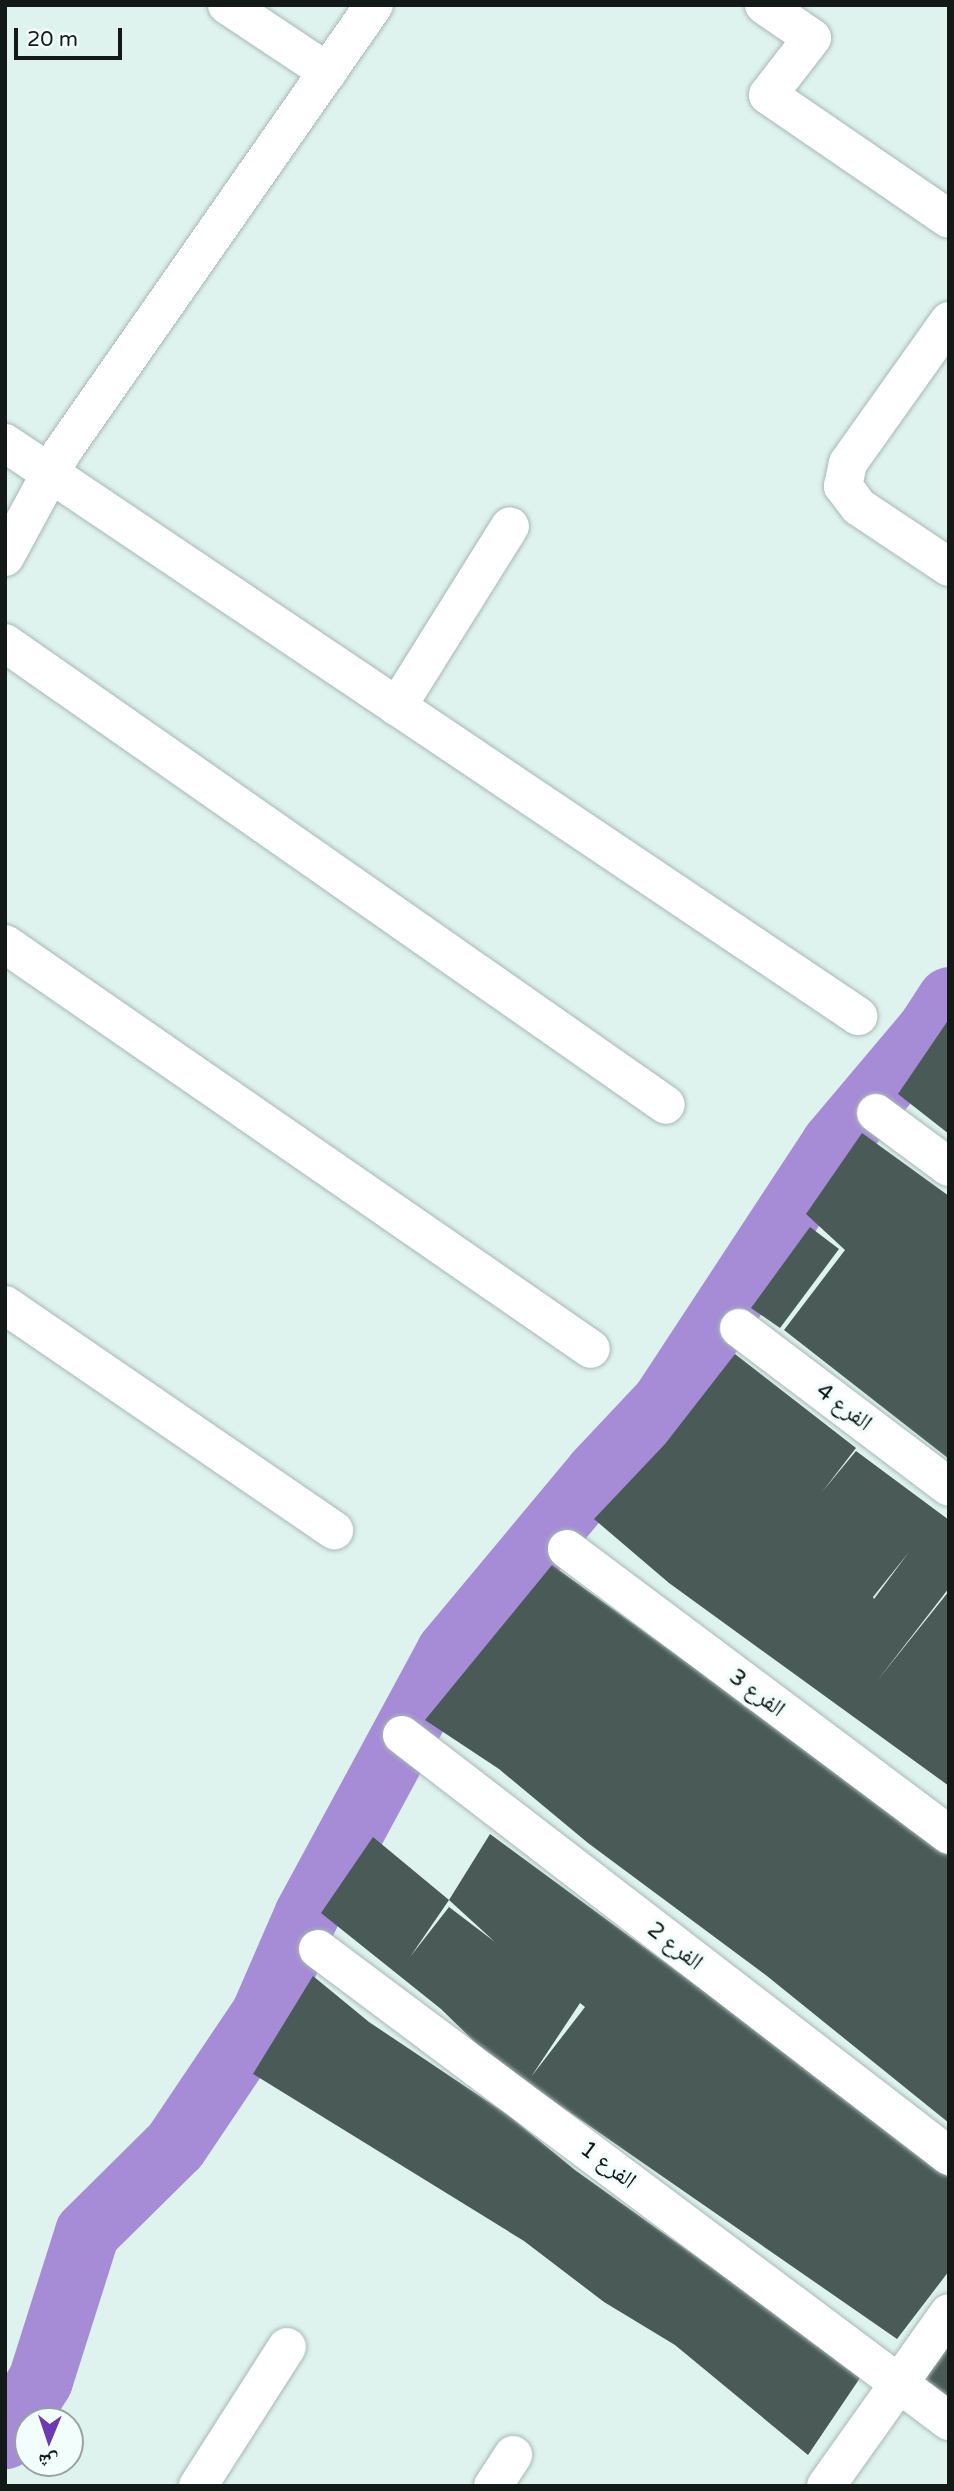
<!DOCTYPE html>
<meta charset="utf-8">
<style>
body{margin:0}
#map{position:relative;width:954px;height:2491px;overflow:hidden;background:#dff3ee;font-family:"Varela Round","Noto Naskh Arabic",sans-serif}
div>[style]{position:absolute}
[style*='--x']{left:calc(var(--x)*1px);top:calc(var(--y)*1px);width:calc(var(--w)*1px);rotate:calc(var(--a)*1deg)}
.river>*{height:65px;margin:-32.5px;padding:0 32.5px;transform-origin:32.5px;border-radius:32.5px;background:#a68bd7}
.building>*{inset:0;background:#4a5a56}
.roads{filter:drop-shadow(0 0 2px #a5b8b4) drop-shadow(0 0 2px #a5b8b4)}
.street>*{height:38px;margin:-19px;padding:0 19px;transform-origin:19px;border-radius:19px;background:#fff}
span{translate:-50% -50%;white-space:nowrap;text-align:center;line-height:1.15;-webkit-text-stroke:7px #f2fefb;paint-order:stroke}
.street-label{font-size:23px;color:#121917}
.frame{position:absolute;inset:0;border:7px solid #121917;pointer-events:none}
.north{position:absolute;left:14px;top:2407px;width:70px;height:70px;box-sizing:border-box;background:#f2fefb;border:2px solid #98a2a0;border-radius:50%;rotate:182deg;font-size:19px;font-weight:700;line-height:28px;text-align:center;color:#121917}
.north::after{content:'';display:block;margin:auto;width:24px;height:32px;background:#6e3ab1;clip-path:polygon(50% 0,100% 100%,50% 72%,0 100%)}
.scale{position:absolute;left:14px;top:28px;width:108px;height:32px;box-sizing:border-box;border:4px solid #121917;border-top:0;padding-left:9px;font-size:21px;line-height:24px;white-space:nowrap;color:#121917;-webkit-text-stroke:5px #f2fefb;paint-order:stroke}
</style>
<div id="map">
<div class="river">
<i style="--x:5;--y:2436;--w:66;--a:-58"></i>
<i style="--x:40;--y:2380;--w:155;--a:-72.4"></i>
<i style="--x:87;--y:2232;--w:124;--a:-44.7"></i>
<i style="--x:175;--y:2145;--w:158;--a:-56.1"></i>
<i style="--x:263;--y:2014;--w:108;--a:-66.5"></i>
<i style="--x:306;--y:1915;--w:299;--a:-61.6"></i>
<i style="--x:448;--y:1652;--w:233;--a:-50.2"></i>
<i style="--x:597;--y:1473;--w:96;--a:-46.7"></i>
<i style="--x:663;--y:1403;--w:310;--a:-56.7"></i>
<i style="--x:833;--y:1144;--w:149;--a:-49.9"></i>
<i style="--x:929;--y:1030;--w:37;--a:-57"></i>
</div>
<div class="building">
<i style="clip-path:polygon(949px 1019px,949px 1134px,898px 1094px)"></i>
<i style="clip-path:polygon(862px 1133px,949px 1196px,949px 1459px,784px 1330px,845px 1250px,806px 1214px)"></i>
<i style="clip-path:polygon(810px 1227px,839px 1249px,780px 1328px,751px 1308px)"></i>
<i style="clip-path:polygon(evenodd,735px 1354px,856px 1448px,822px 1492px,856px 1451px,949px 1520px,949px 1588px,877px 1681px,949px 1591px,949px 1786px,669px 1583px,594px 1519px,665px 1444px,735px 1354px,909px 1552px,874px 1599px,873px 1597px,909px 1552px)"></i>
<i style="clip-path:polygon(552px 1565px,949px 1852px,949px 2123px,767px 1976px,588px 1843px,499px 1769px,425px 1720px)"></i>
<i style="clip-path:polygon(evenodd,490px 1834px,832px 2085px,949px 2178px,949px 2271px,897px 2339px,490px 2057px,441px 2009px,321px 1913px,373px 1837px,449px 1900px,410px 1957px,449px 1907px,495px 1942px,449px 1900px,490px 1834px,580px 2003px,585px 2007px,531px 2077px,580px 2003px)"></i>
<i style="clip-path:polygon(313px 1976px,369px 2022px,508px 2115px,575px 2170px,862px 2375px,808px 2455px,675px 2345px,604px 2302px,524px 2241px,253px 2074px)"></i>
<i style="clip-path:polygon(949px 2343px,949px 2418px,915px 2393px)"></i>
</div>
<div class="roads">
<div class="street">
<i style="--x:227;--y:5;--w:121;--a:33.6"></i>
<i style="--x:764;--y:5;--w:58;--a:34.5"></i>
<i style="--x:812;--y:38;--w:72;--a:127.7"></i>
<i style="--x:768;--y:95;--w:219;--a:34.4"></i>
<i style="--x:949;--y:321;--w:174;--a:125.4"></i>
<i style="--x:848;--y:463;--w:24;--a:102"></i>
<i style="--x:843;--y:486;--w:26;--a:53"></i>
<i style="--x:859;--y:507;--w:108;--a:33.7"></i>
<i style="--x:5;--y:443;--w:1028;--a:33.89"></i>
<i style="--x:5;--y:557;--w:119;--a:-61.5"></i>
<i style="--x:62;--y:452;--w:545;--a:-55.09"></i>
<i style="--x:5;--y:643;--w:806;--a:34.95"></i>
<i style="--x:397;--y:707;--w:213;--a:-58"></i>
<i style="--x:5;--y:944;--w:712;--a:34.65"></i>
<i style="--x:876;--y:1113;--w:91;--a:36.5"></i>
<i style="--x:5;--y:1305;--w:399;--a:34.4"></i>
<i style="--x:739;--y:1328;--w:263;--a:37.1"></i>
<i style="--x:567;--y:1549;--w:477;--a:36.8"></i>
<i style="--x:402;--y:1735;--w:690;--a:37.58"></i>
<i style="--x:318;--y:1949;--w:788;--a:36.8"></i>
<i style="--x:198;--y:2486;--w:165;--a:-57.4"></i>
<i style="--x:493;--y:2486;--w:37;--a:-57"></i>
<i style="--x:826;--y:2486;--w:212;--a:-54.6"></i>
</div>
</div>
<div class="street-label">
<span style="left:844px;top:1407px;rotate:37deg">الفرع 4</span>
<span style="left:757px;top:1693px;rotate:37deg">الفرع 3</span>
<span style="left:675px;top:1946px;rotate:38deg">الفرع 2</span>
<span style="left:608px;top:2165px;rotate:37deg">الفرع 1</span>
</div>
<div class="frame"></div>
<div class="north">ش</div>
<div class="scale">20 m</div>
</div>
